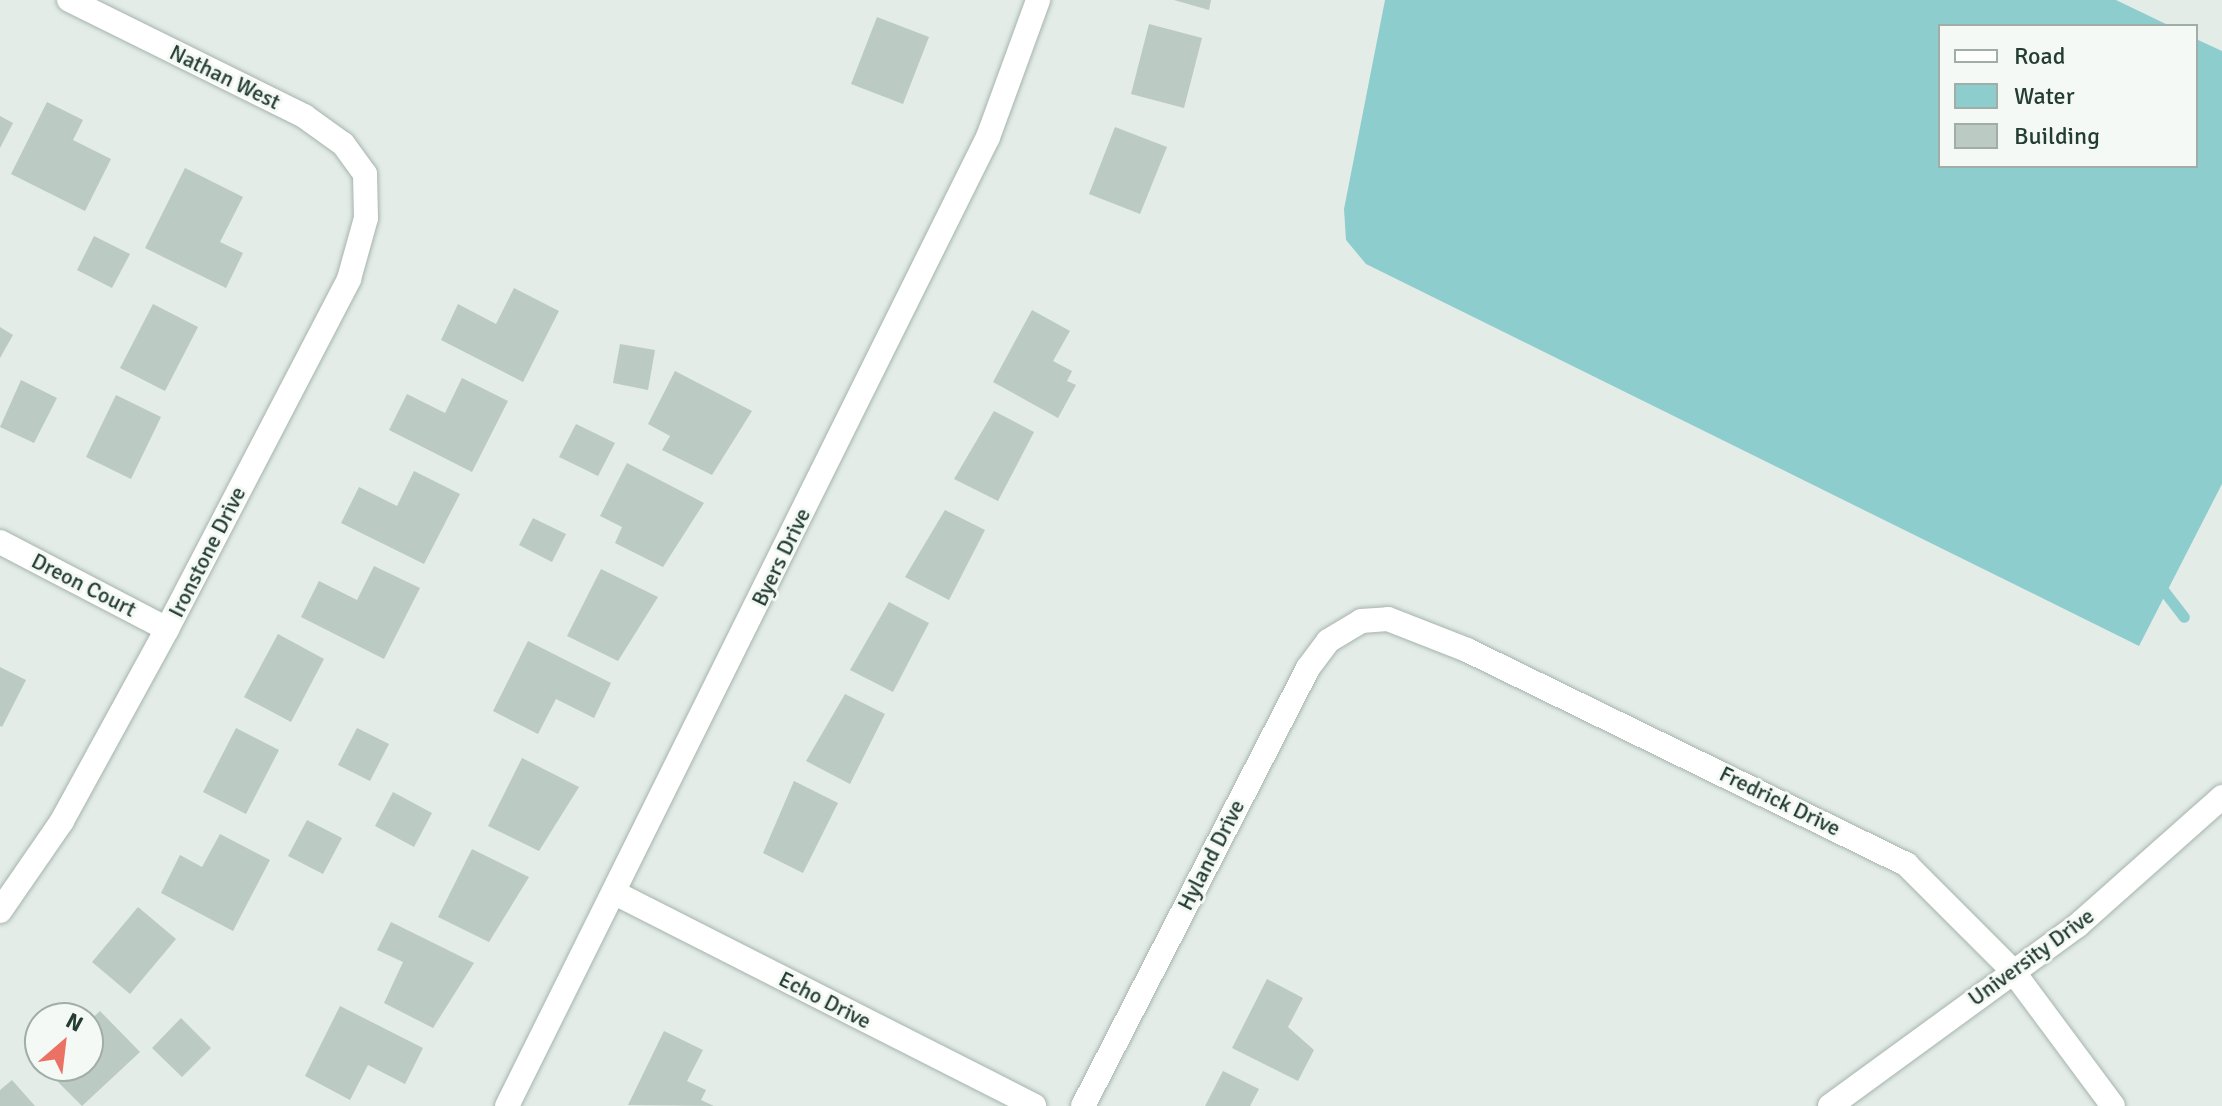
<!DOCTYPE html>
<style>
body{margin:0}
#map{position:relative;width:2222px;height:1106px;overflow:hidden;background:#e3ece7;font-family:Signika,sans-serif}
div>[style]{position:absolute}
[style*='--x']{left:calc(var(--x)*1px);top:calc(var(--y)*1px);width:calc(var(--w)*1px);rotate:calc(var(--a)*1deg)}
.water>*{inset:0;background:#8ecdce}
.stream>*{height:11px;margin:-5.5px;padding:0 5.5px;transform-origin:5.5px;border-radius:5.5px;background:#8ecdce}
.building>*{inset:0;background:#bbcac2}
.roads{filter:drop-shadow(0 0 2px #a6b4ad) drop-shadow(0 0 2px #a6b4ad)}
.street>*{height:24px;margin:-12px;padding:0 12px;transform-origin:12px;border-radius:12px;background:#fff}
span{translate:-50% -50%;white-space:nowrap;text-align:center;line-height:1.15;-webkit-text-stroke:6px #f4f9f5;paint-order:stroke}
.street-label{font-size:22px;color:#243d32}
.legend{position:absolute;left:1938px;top:24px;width:260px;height:144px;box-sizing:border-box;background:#f4f9f5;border:2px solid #a1aea7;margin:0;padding:10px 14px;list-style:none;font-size:24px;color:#243d32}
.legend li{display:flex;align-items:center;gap:16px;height:40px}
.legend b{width:40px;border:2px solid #a1aea7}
.north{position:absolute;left:24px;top:1002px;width:80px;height:80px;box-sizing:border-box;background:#f4f9f5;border:2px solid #a1aea7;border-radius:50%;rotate:28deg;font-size:22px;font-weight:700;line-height:32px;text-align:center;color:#243d32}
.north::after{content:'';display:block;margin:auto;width:28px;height:36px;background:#ea7163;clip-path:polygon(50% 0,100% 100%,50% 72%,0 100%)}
</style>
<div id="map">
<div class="water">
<i style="clip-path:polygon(1385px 0,2116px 0,2170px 26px,1940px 26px,1940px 166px,2196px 166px,2196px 39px,2222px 51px,2222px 484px,2139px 646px,1366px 264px,1346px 240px,1344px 209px)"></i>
</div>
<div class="stream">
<i style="--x:2157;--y:582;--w:44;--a:52.4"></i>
</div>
<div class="building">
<i style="clip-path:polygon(1174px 0,1211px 0,1209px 10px)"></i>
<i style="clip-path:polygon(877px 17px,929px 37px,903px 104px,851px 84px)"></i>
<i style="clip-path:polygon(1149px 24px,1202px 38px,1184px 108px,1131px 94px)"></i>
<i style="clip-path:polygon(47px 102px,83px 120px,73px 140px,111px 159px,85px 211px,11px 174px)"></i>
<i style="clip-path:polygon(0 116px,13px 123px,0 148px)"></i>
<i style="clip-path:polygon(1115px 127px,1167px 147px,1140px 214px,1089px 194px)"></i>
<i style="clip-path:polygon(185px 168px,243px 197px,220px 242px,243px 253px,226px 288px,145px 248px)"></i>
<i style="clip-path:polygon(94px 236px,130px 254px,112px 288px,77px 270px)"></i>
<i style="clip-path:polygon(514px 288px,559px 311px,523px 382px,441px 340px,458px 304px,496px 324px)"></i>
<i style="clip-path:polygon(153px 304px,198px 327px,165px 391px,120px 368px)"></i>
<i style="clip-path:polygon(1032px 310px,1070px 331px,1053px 361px,1072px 371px,1067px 381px,1076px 385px,1058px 418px,993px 382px)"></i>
<i style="clip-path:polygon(0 327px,13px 335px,0 358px)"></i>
<i style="clip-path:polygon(620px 344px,655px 350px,648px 390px,613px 383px)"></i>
<i style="clip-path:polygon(675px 371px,752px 411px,712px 475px,662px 450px,670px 436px,648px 424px)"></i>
<i style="clip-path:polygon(462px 378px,508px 401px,472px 472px,389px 430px,407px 394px,445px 413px)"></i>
<i style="clip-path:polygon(21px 380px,57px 398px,34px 443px,0 427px)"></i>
<i style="clip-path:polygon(116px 395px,161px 417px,131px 479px,86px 457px)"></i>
<i style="clip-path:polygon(994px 411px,1034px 432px,998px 501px,954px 479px)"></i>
<i style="clip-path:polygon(576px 424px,615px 443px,598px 476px,559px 457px)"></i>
<i style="clip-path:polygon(627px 463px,704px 503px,663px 567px,615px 543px,622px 527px,600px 516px)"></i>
<i style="clip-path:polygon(414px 471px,460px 494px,424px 564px,341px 523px,359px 487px,397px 506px)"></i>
<i style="clip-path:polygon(945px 510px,985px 530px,949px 600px,905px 577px)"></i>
<i style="clip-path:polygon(533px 518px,566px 534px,552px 562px,519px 545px)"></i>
<i style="clip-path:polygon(374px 566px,420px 588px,384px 659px,301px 617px,319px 581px,357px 600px)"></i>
<i style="clip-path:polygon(601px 569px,658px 597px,618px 661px,567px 636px)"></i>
<i style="clip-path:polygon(889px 602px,929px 623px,893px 692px,850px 670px)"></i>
<i style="clip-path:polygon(278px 634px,324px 659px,291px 722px,244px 697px)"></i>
<i style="clip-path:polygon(528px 641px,611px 683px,594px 718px,556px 699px,538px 734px,493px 711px)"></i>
<i style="clip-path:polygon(0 667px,26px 680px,2px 727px,0 726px)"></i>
<i style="clip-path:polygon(845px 694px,885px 714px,850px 784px,806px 761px)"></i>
<i style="clip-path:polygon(236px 728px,279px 750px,246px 814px,203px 792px)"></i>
<i style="clip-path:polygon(357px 728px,389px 744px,370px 781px,338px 765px)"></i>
<i style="clip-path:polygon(522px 758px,579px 787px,539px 851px,488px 826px)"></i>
<i style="clip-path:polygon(794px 781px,838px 803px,803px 873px,763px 853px)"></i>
<i style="clip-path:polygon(393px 792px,432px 813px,414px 847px,375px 826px)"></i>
<i style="clip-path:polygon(307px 820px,342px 838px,323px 874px,288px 856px)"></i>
<i style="clip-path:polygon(220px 834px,270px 860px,233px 931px,161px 893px,180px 855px,202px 867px)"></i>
<i style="clip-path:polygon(472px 849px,529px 877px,489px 942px,438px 917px)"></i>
<i style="clip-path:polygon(138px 907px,176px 939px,130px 994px,92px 962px)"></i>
<i style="clip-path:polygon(391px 922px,474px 963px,433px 1028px,384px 1003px,403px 962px,377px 950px)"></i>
<i style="clip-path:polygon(1267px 979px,1303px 998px,1288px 1027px,1314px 1050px,1298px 1081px,1232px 1048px)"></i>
<i style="clip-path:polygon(340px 1006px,423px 1048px,405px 1084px,368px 1065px,350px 1100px,305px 1076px)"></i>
<i style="clip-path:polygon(100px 1011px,140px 1052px,82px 1106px,42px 1066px,88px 1066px,88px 1022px)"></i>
<i style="clip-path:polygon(181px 1018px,211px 1048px,182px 1077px,152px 1048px)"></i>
<i style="clip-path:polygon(664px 1031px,703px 1050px,687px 1081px,706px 1090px,701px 1100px,714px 1106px,628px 1105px)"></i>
<i style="clip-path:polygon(40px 1035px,40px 1064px,26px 1050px)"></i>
<i style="clip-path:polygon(1223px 1071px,1259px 1089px,1250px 1106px,1205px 1106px)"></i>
<i style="clip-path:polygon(12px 1080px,35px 1106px,0 1106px,0 1090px)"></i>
</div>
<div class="roads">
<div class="street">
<i style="--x:0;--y:542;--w:188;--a:27.5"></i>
<i style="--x:615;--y:893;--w:470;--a:26.9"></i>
<i style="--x:0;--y:911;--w:109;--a:-55.4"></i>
<i style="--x:62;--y:821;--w:219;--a:-61.3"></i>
<i style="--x:167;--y:629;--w:394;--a:-62.5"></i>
<i style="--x:349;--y:279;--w:63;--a:-74.4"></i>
<i style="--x:366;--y:218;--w:44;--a:-91.3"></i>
<i style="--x:365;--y:174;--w:37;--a:-126"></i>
<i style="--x:343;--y:144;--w:48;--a:-144.3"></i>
<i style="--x:304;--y:116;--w:262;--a:-153.7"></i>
<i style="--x:507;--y:1106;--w:1082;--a:-63.6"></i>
<i style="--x:988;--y:137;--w:146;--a:-69.9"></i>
<i style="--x:1083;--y:1106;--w:492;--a:-62.8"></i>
<i style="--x:1308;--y:668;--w:34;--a:-53"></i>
<i style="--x:1328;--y:641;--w:39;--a:-31"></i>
<i style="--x:1361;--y:621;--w:27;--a:-4"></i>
<i style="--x:1388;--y:619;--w:85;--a:21.4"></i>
<i style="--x:1467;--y:650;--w:490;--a:26"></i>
<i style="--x:1907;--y:865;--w:148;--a:45"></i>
<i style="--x:2012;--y:970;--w:169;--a:53.4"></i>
<i style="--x:1830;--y:1106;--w:307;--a:-36.1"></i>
<i style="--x:2078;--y:925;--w:193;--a:-41.6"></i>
</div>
</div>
<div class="street-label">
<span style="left:225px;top:77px;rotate:26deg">Nathan West</span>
<span style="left:207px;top:552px;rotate:-63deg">Ironstone Drive</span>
<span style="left:781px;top:557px;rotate:-64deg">Byers Drive</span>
<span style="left:84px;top:585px;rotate:27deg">Dreon Court</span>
<span style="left:1780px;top:801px;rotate:26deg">Fredrick Drive</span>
<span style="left:1211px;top:855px;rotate:-63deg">Hyland Drive</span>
<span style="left:2031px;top:957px;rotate:-36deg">University Drive</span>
<span style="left:825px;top:1000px;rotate:27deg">Echo Drive</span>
</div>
<ul class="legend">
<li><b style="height:10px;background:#fff"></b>Road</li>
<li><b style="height:22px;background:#8ecdce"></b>Water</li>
<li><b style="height:22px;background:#bbcac2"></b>Building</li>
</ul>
<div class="north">N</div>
</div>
